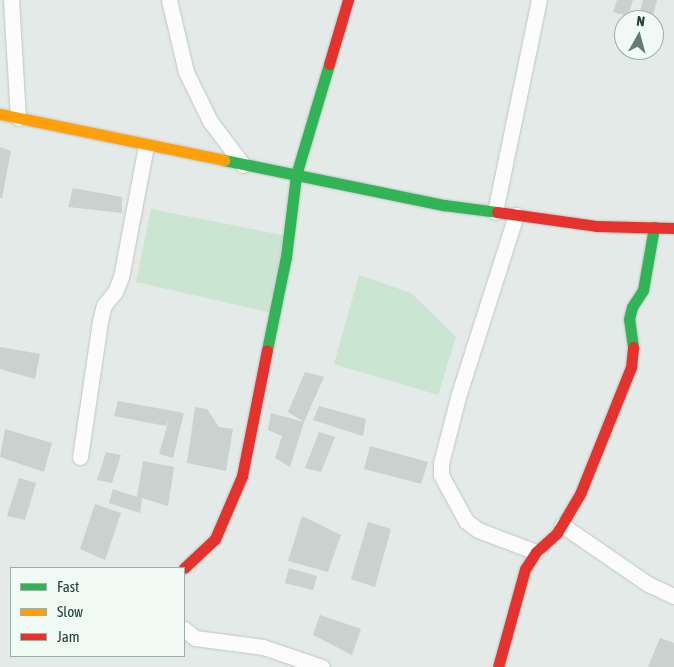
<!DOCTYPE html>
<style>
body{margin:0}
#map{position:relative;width:674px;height:667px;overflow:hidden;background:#e3eae7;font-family:"Asap Condensed",sans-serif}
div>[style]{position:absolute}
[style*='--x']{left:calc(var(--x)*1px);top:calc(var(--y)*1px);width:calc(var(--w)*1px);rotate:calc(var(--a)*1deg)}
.green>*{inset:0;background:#cbe5d3}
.building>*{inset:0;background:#cad1ce}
.roads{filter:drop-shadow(0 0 1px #c0c7c4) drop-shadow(0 0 1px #c0c7c4)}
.street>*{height:15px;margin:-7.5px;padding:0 7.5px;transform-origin:7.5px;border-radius:7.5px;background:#fbfcfb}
.fast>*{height:11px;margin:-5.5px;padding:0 5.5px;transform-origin:5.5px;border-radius:5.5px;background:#30b455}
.slow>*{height:11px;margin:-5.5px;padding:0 5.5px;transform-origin:5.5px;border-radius:5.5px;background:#ff9f0a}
.jam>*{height:11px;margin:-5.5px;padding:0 5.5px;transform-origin:5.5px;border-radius:5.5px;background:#e5322d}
span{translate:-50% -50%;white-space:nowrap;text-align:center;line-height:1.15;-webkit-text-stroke:5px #f1f9f5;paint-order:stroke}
.legend{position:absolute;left:10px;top:567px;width:175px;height:90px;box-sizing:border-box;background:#f1f9f5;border:1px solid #9dafa9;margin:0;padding:6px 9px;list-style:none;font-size:15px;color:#1f4037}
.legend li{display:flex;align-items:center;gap:10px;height:25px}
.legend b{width:25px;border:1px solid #9dafa9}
.north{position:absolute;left:614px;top:10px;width:50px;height:50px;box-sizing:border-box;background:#f1f9f5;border:1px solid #9dafa9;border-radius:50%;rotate:7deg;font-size:14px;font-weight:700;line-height:20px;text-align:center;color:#1f4037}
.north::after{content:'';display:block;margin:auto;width:18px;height:22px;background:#647c75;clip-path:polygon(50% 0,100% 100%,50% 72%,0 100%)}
</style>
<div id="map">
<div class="green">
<i style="clip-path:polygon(151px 209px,287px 236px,273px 313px,136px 282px)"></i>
<i style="clip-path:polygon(359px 275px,411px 293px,456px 337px,438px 395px,334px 364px)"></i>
</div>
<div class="building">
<i style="clip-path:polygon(617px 0,633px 0,628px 16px,613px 12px)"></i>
<i style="clip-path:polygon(643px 0,657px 0,652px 20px,638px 20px)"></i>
<i style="clip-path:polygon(0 147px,11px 151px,2px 198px,0 198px)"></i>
<i style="clip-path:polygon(73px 188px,122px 197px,122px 213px,68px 207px)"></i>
<i style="clip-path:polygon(0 347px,40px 354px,35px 379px,0 369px)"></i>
<i style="clip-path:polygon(305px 372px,324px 377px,304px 422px,290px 467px,275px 458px,282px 436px,268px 430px,271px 413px,304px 422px,288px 412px)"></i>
<i style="clip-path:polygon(118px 401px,184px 413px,173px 458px,159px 454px,169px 419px,166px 426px,114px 416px)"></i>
<i style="clip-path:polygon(319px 406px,366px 419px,363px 436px,313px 420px)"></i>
<i style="clip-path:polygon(195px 407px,207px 409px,219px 427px,233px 429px,226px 471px,187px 463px)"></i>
<i style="clip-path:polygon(5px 429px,52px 443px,44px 472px,0 457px)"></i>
<i style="clip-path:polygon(319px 432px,335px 437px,321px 472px,305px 468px)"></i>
<i style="clip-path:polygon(370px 446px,428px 462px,421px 484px,364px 469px)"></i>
<i style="clip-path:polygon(106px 452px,121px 455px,112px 483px,97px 480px)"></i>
<i style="clip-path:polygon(143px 461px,174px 467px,168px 506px,142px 498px,140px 513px,109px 503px,113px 489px,137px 497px)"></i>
<i style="clip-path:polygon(19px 478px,36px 483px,25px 520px,7px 516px)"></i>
<i style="clip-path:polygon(95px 504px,121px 513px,105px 560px,80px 549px)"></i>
<i style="clip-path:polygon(302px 516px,341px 535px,328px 572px,288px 561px)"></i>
<i style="clip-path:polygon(368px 522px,391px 529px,375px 587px,351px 579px)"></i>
<i style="clip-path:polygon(289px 568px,317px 576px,313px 590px,285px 583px)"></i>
<i style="clip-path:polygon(320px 615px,361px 629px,352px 655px,313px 635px)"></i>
<i style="clip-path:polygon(660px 638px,674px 643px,674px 667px,648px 667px)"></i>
</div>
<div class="roads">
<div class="street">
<i style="--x:11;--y:0;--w:118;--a:86.6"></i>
<i style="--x:169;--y:0;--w:74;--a:76.7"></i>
<i style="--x:186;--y:72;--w:55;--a:63.9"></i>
<i style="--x:210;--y:121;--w:55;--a:53.1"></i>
<i style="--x:495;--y:212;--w:217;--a:-78.3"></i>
<i style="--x:516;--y:215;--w:191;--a:107.7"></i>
<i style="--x:458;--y:397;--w:68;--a:104.4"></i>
<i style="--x:441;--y:463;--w:12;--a:90"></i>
<i style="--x:441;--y:475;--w:52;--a:61.5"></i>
<i style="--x:466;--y:521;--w:15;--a:37"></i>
<i style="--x:478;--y:530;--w:62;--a:20.8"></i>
<i style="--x:80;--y:457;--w:137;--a:-81.6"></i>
<i style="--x:100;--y:321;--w:16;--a:-76"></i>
<i style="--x:104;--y:305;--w:17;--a:-50"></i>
<i style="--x:115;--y:292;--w:16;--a:-68"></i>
<i style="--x:121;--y:277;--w:133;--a:-79.2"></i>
<i style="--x:562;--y:525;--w:104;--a:34.5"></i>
<i style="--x:648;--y:584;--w:29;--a:25"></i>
<i style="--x:184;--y:629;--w:14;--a:39"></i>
<i style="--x:195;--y:638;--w:69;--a:7.5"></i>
<i style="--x:263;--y:647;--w:62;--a:18.7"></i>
</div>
<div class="fast">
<i style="--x:224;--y:160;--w:225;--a:11.6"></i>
<i style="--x:444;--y:205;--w:53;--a:7.5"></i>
<i style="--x:633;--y:347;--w:28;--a:-98"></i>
<i style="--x:629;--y:319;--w:12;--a:-76"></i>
<i style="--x:632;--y:307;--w:20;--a:-57"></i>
<i style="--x:643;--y:290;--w:64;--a:-80.1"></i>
<i style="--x:267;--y:350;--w:95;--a:-78.5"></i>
<i style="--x:286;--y:257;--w:83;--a:-83"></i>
<i style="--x:296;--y:175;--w:116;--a:-73.4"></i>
</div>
<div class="slow">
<i style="--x:0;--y:114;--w:229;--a:11.6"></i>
</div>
<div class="jam">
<i style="--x:329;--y:64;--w:67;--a:-73.5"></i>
<i style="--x:497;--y:212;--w:100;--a:8"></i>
<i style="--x:596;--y:226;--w:78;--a:1.5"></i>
<i style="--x:184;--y:568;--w:42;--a:-43.1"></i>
<i style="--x:215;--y:539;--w:69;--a:-66.8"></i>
<i style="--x:242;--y:476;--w:128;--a:-78.8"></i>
<i style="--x:498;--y:667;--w:102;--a:-74.6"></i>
<i style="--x:525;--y:569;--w:20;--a:-57"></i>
<i style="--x:536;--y:552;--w:28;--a:-42"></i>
<i style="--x:557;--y:533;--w:45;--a:-59.5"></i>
<i style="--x:580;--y:494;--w:137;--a:-68.1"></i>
<i style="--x:631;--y:367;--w:20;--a:-84"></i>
</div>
</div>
<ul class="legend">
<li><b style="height:6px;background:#30b455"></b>Fast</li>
<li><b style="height:6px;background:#ff9f0a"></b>Slow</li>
<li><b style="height:6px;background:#e5322d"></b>Jam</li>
</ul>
<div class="north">N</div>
</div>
